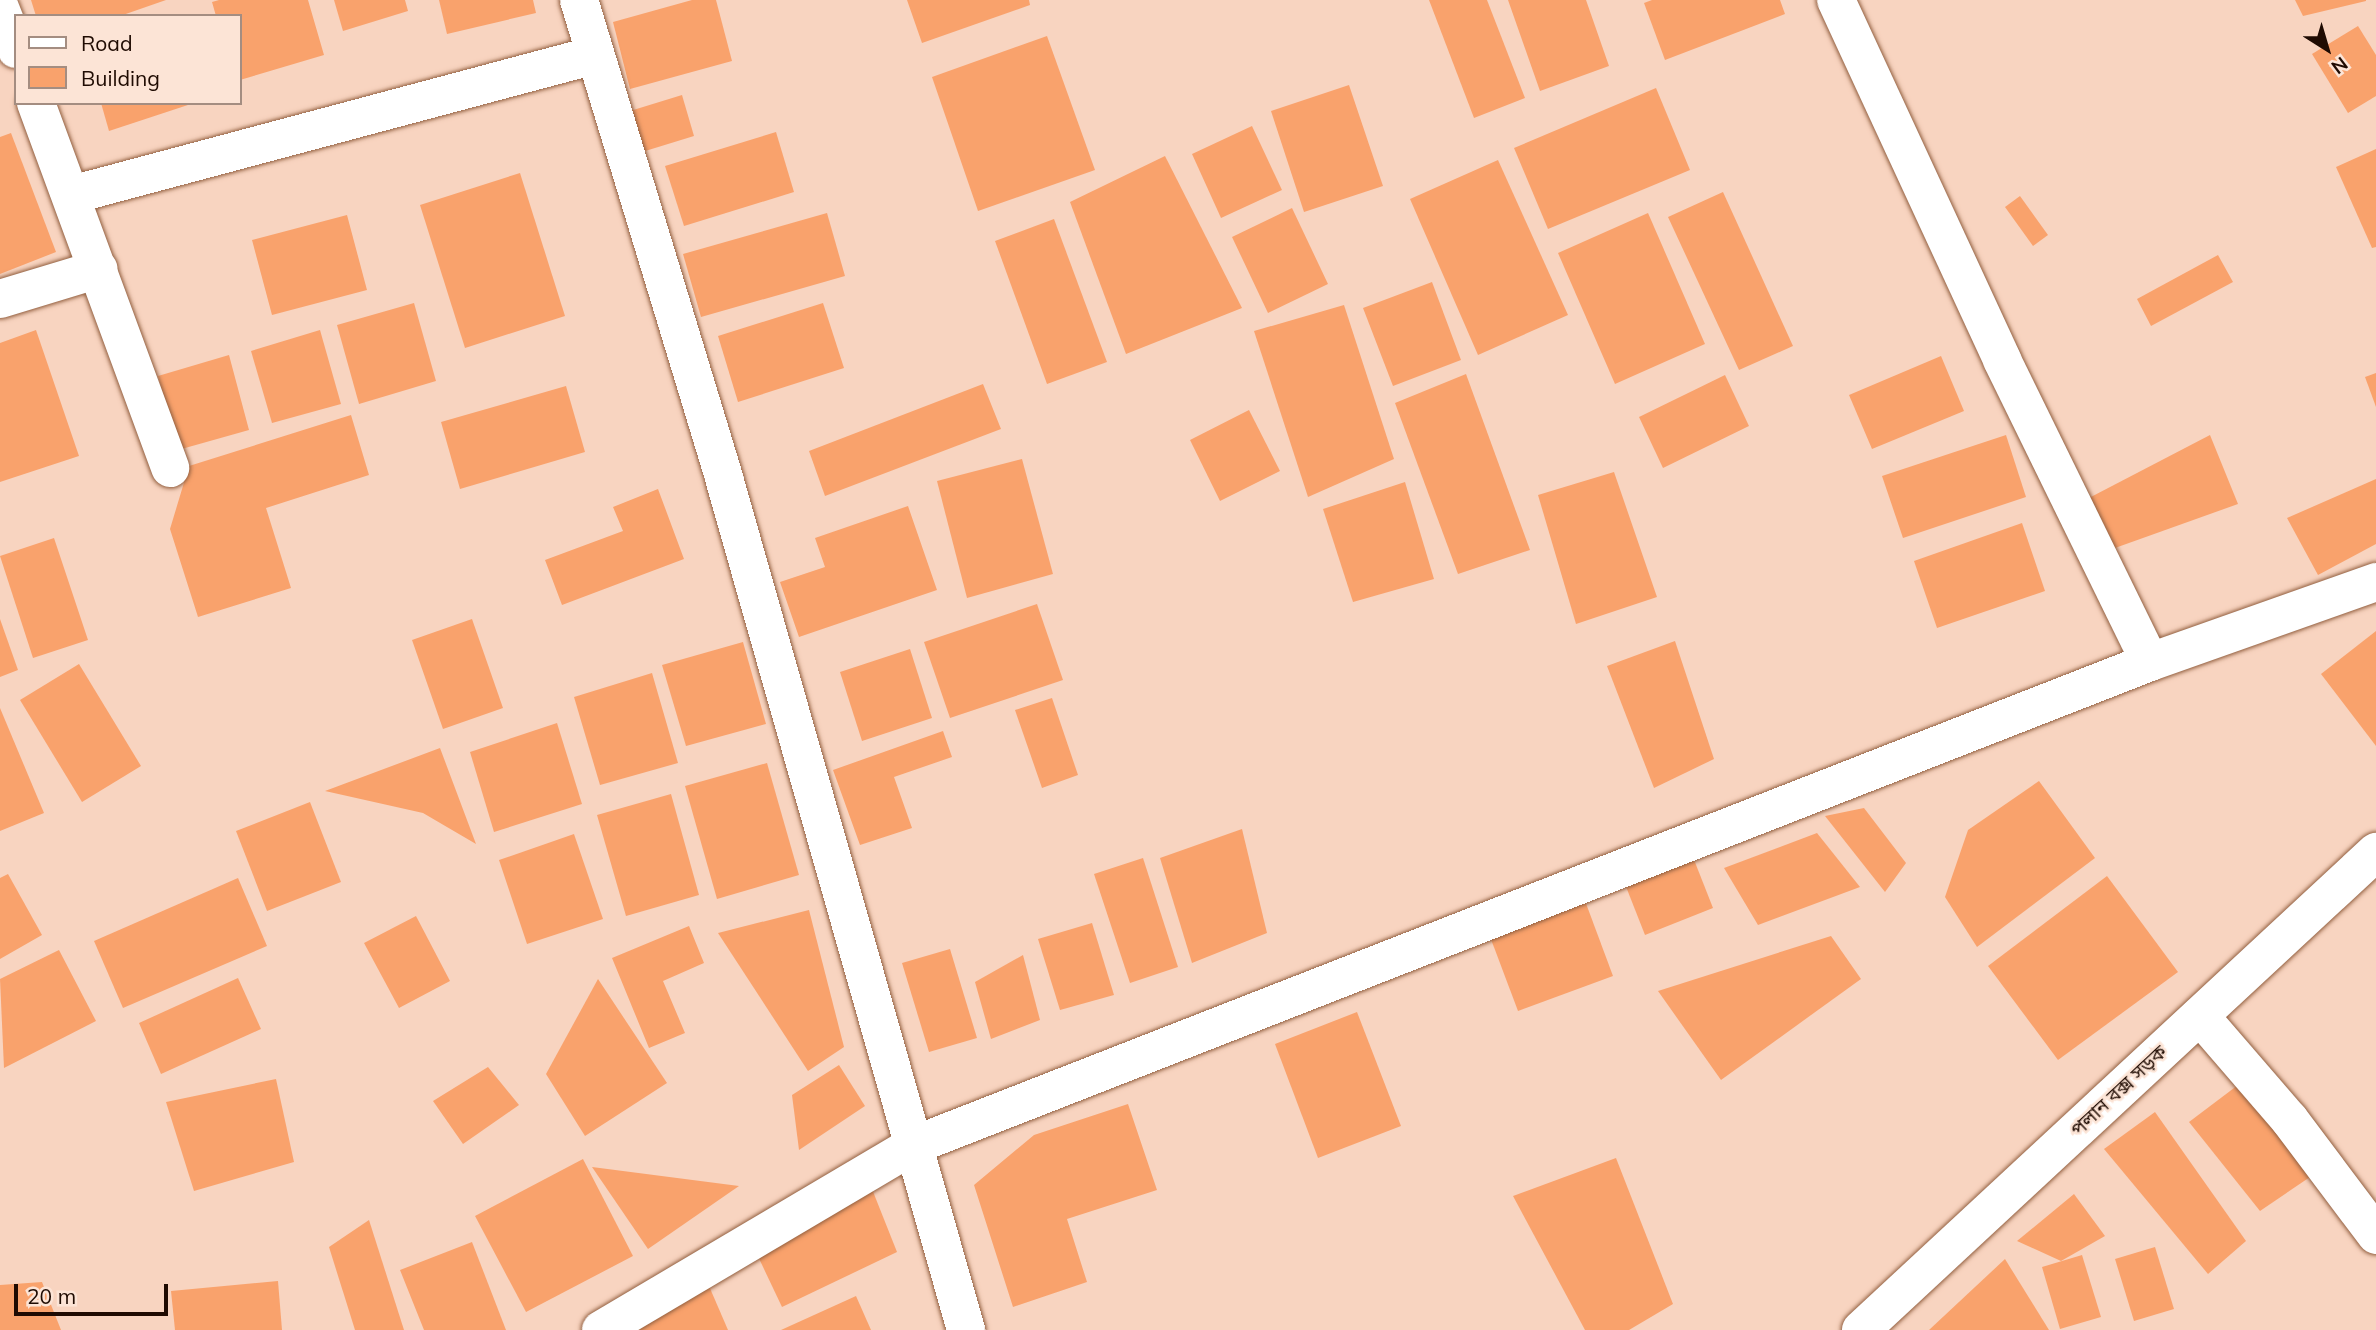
<!DOCTYPE html>
<meta charset="utf-8">
<style>
body{margin:0}
#map{position:relative;width:2376px;height:1330px;overflow:hidden;background:#f8d4c0;font-family:Mulish,"Noto Sans Bengali",sans-serif}
div>[style]{position:absolute}
[style*='--x']{left:calc(var(--x)*1px);top:calc(var(--y)*1px);width:calc(var(--w)*1px);rotate:calc(var(--a)*1deg)}
.building>*{inset:0;background:#f9a26c}
.roads{filter:drop-shadow(0 0 2px #925f3f) drop-shadow(0 0 2px #925f3f)}
.minor>*{height:38px;margin:-19px;padding:0 19px;transform-origin:19px;border-radius:19px;background:#fff}
.tertiary>*{height:38px;margin:-19px;padding:0 19px;transform-origin:19px;border-radius:19px;background:#fff}
span{translate:-50% -50%;white-space:nowrap;text-align:center;line-height:1.15;-webkit-text-stroke:5px #fce4d6;paint-order:stroke}
.street-label{font-size:19px;color:#1f0b02}
.legend{position:absolute;left:14px;top:14px;width:228px;height:91px;box-sizing:border-box;background:#fce4d6;border:2px solid #a48d81;margin:0;padding:9px 12px;list-style:none;font-size:21px;color:#1f0b02}
.legend li{display:flex;align-items:center;gap:14px;height:35px}
.legend b{width:35px;border:2px solid #a48d81}
.north{position:absolute;left:2292px;top:14px;width:70px;height:70px;-webkit-text-stroke:5px #fce4d6;paint-order:stroke;rotate:143deg;font-size:19px;font-weight:700;line-height:28px;text-align:center;color:#1f0b02}
.north::after{content:'';display:block;margin:auto;width:24px;height:32px;background:#1f0b02;clip-path:polygon(50% 0,100% 100%,50% 72%,0 100%)}
.scale{position:absolute;left:14px;top:1284px;width:154px;height:32px;box-sizing:border-box;border:4px solid #1f0b02;border-top:0;padding-left:9px;font-size:21px;line-height:24px;white-space:nowrap;color:#1f0b02;-webkit-text-stroke:5px #fce4d6;paint-order:stroke}
</style>
<div id="map">
<div class="building">
<i style="clip-path:polygon(31px 0,166px 0,120px 16px,36px 16px)"></i>
<i style="clip-path:polygon(219px 0,308px 0,324px 55px,240px 80px,240px 16px,216px 16px,212px 2px)"></i>
<i style="clip-path:polygon(334px 0,405px 0,408px 11px,343px 31px)"></i>
<i style="clip-path:polygon(439px 0,533px 0,536px 13px,447px 34px)"></i>
<i style="clip-path:polygon(692px 0,716px 0,732px 61px,630px 89px,613px 22px)"></i>
<i style="clip-path:polygon(907px 0,1029px 0,1030px 5px,922px 43px)"></i>
<i style="clip-path:polygon(1429px 0,1487px 0,1525px 98px,1474px 118px)"></i>
<i style="clip-path:polygon(1508px 0,1586px 0,1609px 66px,1540px 91px)"></i>
<i style="clip-path:polygon(1652px 0,1780px 0,1785px 14px,1665px 60px,1644px 3px)"></i>
<i style="clip-path:polygon(2295px 0,2366px 0,2366px 1px,2303px 16px)"></i>
<i style="clip-path:polygon(2358px 26px,2376px 55px,2376px 96px,2348px 113px,2312px 54px)"></i>
<i style="clip-path:polygon(1047px 36px,1095px 170px,978px 211px,932px 77px)"></i>
<i style="clip-path:polygon(1349px 85px,1383px 186px,1304px 212px,1271px 111px)"></i>
<i style="clip-path:polygon(1656px 88px,1690px 170px,1548px 229px,1514px 148px)"></i>
<i style="clip-path:polygon(682px 95px,694px 136px,642px 152px,630px 111px)"></i>
<i style="clip-path:polygon(101px 103px,191px 103px,191px 104px,109px 131px)"></i>
<i style="clip-path:polygon(1252px 126px,1282px 190px,1221px 218px,1192px 154px)"></i>
<i style="clip-path:polygon(776px 132px,794px 192px,684px 226px,665px 166px)"></i>
<i style="clip-path:polygon(11px 133px,56px 252px,0 274px,0 137px)"></i>
<i style="clip-path:polygon(2376px 149px,2376px 247px,2372px 248px,2336px 167px)"></i>
<i style="clip-path:polygon(1165px 156px,1242px 308px,1126px 354px,1070px 202px)"></i>
<i style="clip-path:polygon(1498px 160px,1568px 315px,1478px 355px,1410px 199px)"></i>
<i style="clip-path:polygon(520px 173px,565px 316px,465px 348px,420px 205px)"></i>
<i style="clip-path:polygon(1723px 192px,1793px 346px,1739px 370px,1668px 217px)"></i>
<i style="clip-path:polygon(2020px 196px,2048px 235px,2033px 246px,2005px 207px)"></i>
<i style="clip-path:polygon(1292px 208px,1328px 284px,1268px 313px,1232px 237px)"></i>
<i style="clip-path:polygon(827px 213px,845px 276px,701px 317px,683px 254px)"></i>
<i style="clip-path:polygon(1648px 213px,1705px 344px,1615px 384px,1558px 253px)"></i>
<i style="clip-path:polygon(347px 215px,367px 290px,272px 315px,252px 240px)"></i>
<i style="clip-path:polygon(1054px 219px,1107px 362px,1047px 384px,995px 241px)"></i>
<i style="clip-path:polygon(2218px 255px,2233px 282px,2151px 326px,2137px 299px)"></i>
<i style="clip-path:polygon(1432px 282px,1461px 360px,1393px 386px,1363px 308px)"></i>
<i style="clip-path:polygon(414px 303px,436px 381px,359px 404px,337px 325px)"></i>
<i style="clip-path:polygon(823px 303px,844px 368px,738px 402px,718px 336px)"></i>
<i style="clip-path:polygon(1344px 305px,1394px 459px,1308px 497px,1254px 331px)"></i>
<i style="clip-path:polygon(36px 330px,79px 456px,0 482px,0 343px)"></i>
<i style="clip-path:polygon(320px 330px,341px 404px,272px 423px,251px 351px)"></i>
<i style="clip-path:polygon(229px 355px,249px 430px,178px 450px,158px 376px)"></i>
<i style="clip-path:polygon(1941px 356px,1964px 411px,1872px 449px,1849px 395px)"></i>
<i style="clip-path:polygon(2376px 373px,2376px 407px,2365px 377px)"></i>
<i style="clip-path:polygon(1466px 374px,1530px 550px,1458px 574px,1395px 403px)"></i>
<i style="clip-path:polygon(1725px 375px,1749px 426px,1663px 468px,1639px 417px)"></i>
<i style="clip-path:polygon(983px 384px,1001px 429px,825px 496px,809px 451px)"></i>
<i style="clip-path:polygon(566px 386px,585px 452px,460px 489px,441px 422px)"></i>
<i style="clip-path:polygon(1249px 410px,1280px 471px,1220px 501px,1190px 440px)"></i>
<i style="clip-path:polygon(351px 415px,369px 475px,266px 508px,291px 588px,198px 617px,170px 529px,189px 466px)"></i>
<i style="clip-path:polygon(2006px 435px,2026px 497px,1903px 538px,1882px 476px)"></i>
<i style="clip-path:polygon(2210px 435px,2238px 504px,2115px 548px,2087px 499px)"></i>
<i style="clip-path:polygon(1022px 459px,1053px 574px,967px 598px,937px 481px)"></i>
<i style="clip-path:polygon(1614px 472px,1657px 597px,1576px 624px,1538px 495px)"></i>
<i style="clip-path:polygon(2376px 479px,2376px 544px,2318px 575px,2287px 518px)"></i>
<i style="clip-path:polygon(1405px 482px,1434px 579px,1353px 602px,1323px 509px)"></i>
<i style="clip-path:polygon(658px 489px,684px 559px,562px 605px,545px 560px,623px 531px,613px 507px)"></i>
<i style="clip-path:polygon(908px 506px,937px 590px,799px 637px,780px 582px,825px 567px,815px 538px)"></i>
<i style="clip-path:polygon(2022px 523px,2045px 591px,1937px 628px,1914px 561px)"></i>
<i style="clip-path:polygon(54px 538px,88px 640px,33px 658px,0 556px)"></i>
<i style="clip-path:polygon(1037px 604px,1063px 680px,950px 718px,924px 642px)"></i>
<i style="clip-path:polygon(0 619px,18px 670px,0 677px)"></i>
<i style="clip-path:polygon(472px 619px,503px 708px,443px 729px,412px 640px)"></i>
<i style="clip-path:polygon(2376px 631px,2376px 746px,2321px 674px)"></i>
<i style="clip-path:polygon(1675px 641px,1714px 759px,1654px 788px,1607px 666px)"></i>
<i style="clip-path:polygon(743px 642px,766px 724px,686px 746px,662px 665px)"></i>
<i style="clip-path:polygon(910px 649px,932px 718px,862px 741px,840px 672px)"></i>
<i style="clip-path:polygon(79px 664px,141px 766px,82px 802px,20px 700px)"></i>
<i style="clip-path:polygon(652px 673px,678px 763px,600px 785px,574px 697px)"></i>
<i style="clip-path:polygon(1052px 698px,1078px 775px,1042px 788px,1015px 710px)"></i>
<i style="clip-path:polygon(0 708px,44px 813px,0 831px)"></i>
<i style="clip-path:polygon(557px 723px,582px 804px,494px 832px,470px 752px)"></i>
<i style="clip-path:polygon(943px 731px,952px 757px,894px 777px,912px 828px,860px 845px,833px 770px)"></i>
<i style="clip-path:polygon(440px 748px,476px 844px,423px 813px,325px 791px)"></i>
<i style="clip-path:polygon(767px 763px,799px 875px,717px 899px,685px 786px)"></i>
<i style="clip-path:polygon(2039px 781px,2095px 858px,1977px 947px,1945px 897px,1968px 830px)"></i>
<i style="clip-path:polygon(671px 794px,699px 895px,626px 916px,597px 815px)"></i>
<i style="clip-path:polygon(310px 802px,341px 882px,267px 911px,236px 831px)"></i>
<i style="clip-path:polygon(1864px 808px,1906px 863px,1885px 892px,1825px 816px)"></i>
<i style="clip-path:polygon(1242px 829px,1267px 933px,1192px 963px,1160px 858px)"></i>
<i style="clip-path:polygon(1817px 833px,1860px 887px,1758px 925px,1724px 868px)"></i>
<i style="clip-path:polygon(574px 834px,603px 919px,527px 944px,499px 860px)"></i>
<i style="clip-path:polygon(1689px 847px,1713px 908px,1645px 935px,1621px 874px)"></i>
<i style="clip-path:polygon(1143px 858px,1178px 967px,1130px 983px,1094px 874px)"></i>
<i style="clip-path:polygon(8px 874px,42px 935px,0 959px,0 878px)"></i>
<i style="clip-path:polygon(2107px 876px,2178px 972px,2058px 1060px,1988px 966px)"></i>
<i style="clip-path:polygon(238px 878px,267px 946px,123px 1008px,94px 941px)"></i>
<i style="clip-path:polygon(1581px 890px,1613px 976px,1518px 1011px,1486px 926px)"></i>
<i style="clip-path:polygon(809px 910px,844px 1047px,808px 1071px,718px 933px)"></i>
<i style="clip-path:polygon(416px 916px,450px 981px,399px 1008px,364px 943px)"></i>
<i style="clip-path:polygon(1092px 923px,1114px 995px,1060px 1010px,1038px 939px)"></i>
<i style="clip-path:polygon(689px 926px,704px 963px,663px 981px,685px 1033px,649px 1048px,612px 958px)"></i>
<i style="clip-path:polygon(1831px 936px,1861px 979px,1721px 1080px,1658px 991px)"></i>
<i style="clip-path:polygon(950px 949px,977px 1038px,929px 1052px,902px 963px)"></i>
<i style="clip-path:polygon(59px 950px,96px 1021px,4px 1068px,0 979px)"></i>
<i style="clip-path:polygon(1023px 955px,1040px 1020px,991px 1039px,975px 982px)"></i>
<i style="clip-path:polygon(238px 978px,261px 1029px,161px 1074px,139px 1023px)"></i>
<i style="clip-path:polygon(598px 979px,667px 1083px,585px 1136px,546px 1074px)"></i>
<i style="clip-path:polygon(1357px 1012px,1401px 1126px,1318px 1158px,1275px 1044px)"></i>
<i style="clip-path:polygon(839px 1065px,865px 1106px,799px 1150px,792px 1095px)"></i>
<i style="clip-path:polygon(488px 1067px,519px 1105px,463px 1144px,433px 1101px)"></i>
<i style="clip-path:polygon(276px 1079px,294px 1162px,194px 1191px,166px 1102px)"></i>
<i style="clip-path:polygon(2242px 1082px,2310px 1177px,2260px 1211px,2189px 1122px)"></i>
<i style="clip-path:polygon(1128px 1104px,1157px 1190px,1067px 1219px,1087px 1282px,1013px 1307px,974px 1185px,1034px 1135px)"></i>
<i style="clip-path:polygon(2155px 1112px,2246px 1241px,2208px 1274px,2104px 1149px)"></i>
<i style="clip-path:polygon(1616px 1158px,1673px 1304px,1629px 1330px,1585px 1330px,1513px 1196px)"></i>
<i style="clip-path:polygon(583px 1159px,633px 1256px,526px 1312px,475px 1216px)"></i>
<i style="clip-path:polygon(592px 1167px,739px 1186px,648px 1249px)"></i>
<i style="clip-path:polygon(870px 1184px,897px 1252px,782px 1307px,754px 1248px)"></i>
<i style="clip-path:polygon(2074px 1194px,2105px 1236px,2061px 1261px,2017px 1241px)"></i>
<i style="clip-path:polygon(369px 1220px,404px 1330px,355px 1330px,329px 1247px)"></i>
<i style="clip-path:polygon(472px 1242px,506px 1330px,424px 1330px,400px 1270px)"></i>
<i style="clip-path:polygon(2155px 1247px,2174px 1309px,2134px 1321px,2115px 1259px)"></i>
<i style="clip-path:polygon(2082px 1255px,2101px 1317px,2060px 1329px,2042px 1267px)"></i>
<i style="clip-path:polygon(2005px 1259px,2049px 1330px,1929px 1330px)"></i>
<i style="clip-path:polygon(278px 1281px,282px 1330px,175px 1330px,171px 1291px)"></i>
<i style="clip-path:polygon(42px 1282px,61px 1330px,0 1330px,0 1285px)"></i>
<i style="clip-path:polygon(709px 1286px,728px 1330px,635px 1330px)"></i>
<i style="clip-path:polygon(856px 1296px,871px 1330px,781px 1330px)"></i>
</div>
<div class="roads">
<div class="minor">
<i style="--x:579;--y:0;--w:500;--a:73.1"></i>
<i style="--x:724;--y:478;--w:886;--a:74.14"></i>
<i style="--x:1836;--y:0;--w:396;--a:65.2"></i>
<i style="--x:2002;--y:360;--w:336;--a:63.9"></i>
<i style="--x:0;--y:8;--w:44;--a:68.7"></i>
<i style="--x:36;--y:103;--w:389;--a:69.8"></i>
<i style="--x:71;--y:195;--w:542;--a:-14.96"></i>
<i style="--x:0;--y:299;--w:103;--a:-16.9"></i>
<i style="--x:2200;--y:1016;--w:136;--a:49.2"></i>
<i style="--x:2289;--y:1119;--w:145;--a:53.1"></i>
<i style="--x:1861;--y:1330;--w:703;--a:-42.87"></i>
</div>
<div class="tertiary">
<i style="--x:601;--y:1330;--w:361;--a:-30.6"></i>
<i style="--x:912;--y:1146;--w:1329;--a:-21.35"></i>
<i style="--x:2150;--y:662;--w:240;--a:-19.5"></i>
</div>
</div>
<div class="street-label">
<span style="left:2119px;top:1091px;rotate:-43deg">পলান বক্স সড়ক</span>
</div>
<ul class="legend">
<li><b style="height:9px;background:#fff"></b>Road</li>
<li><b style="height:19px;background:#f9a26c"></b>Building</li>
</ul>
<div class="north">N</div>
<div class="scale">20 m</div>
</div>
